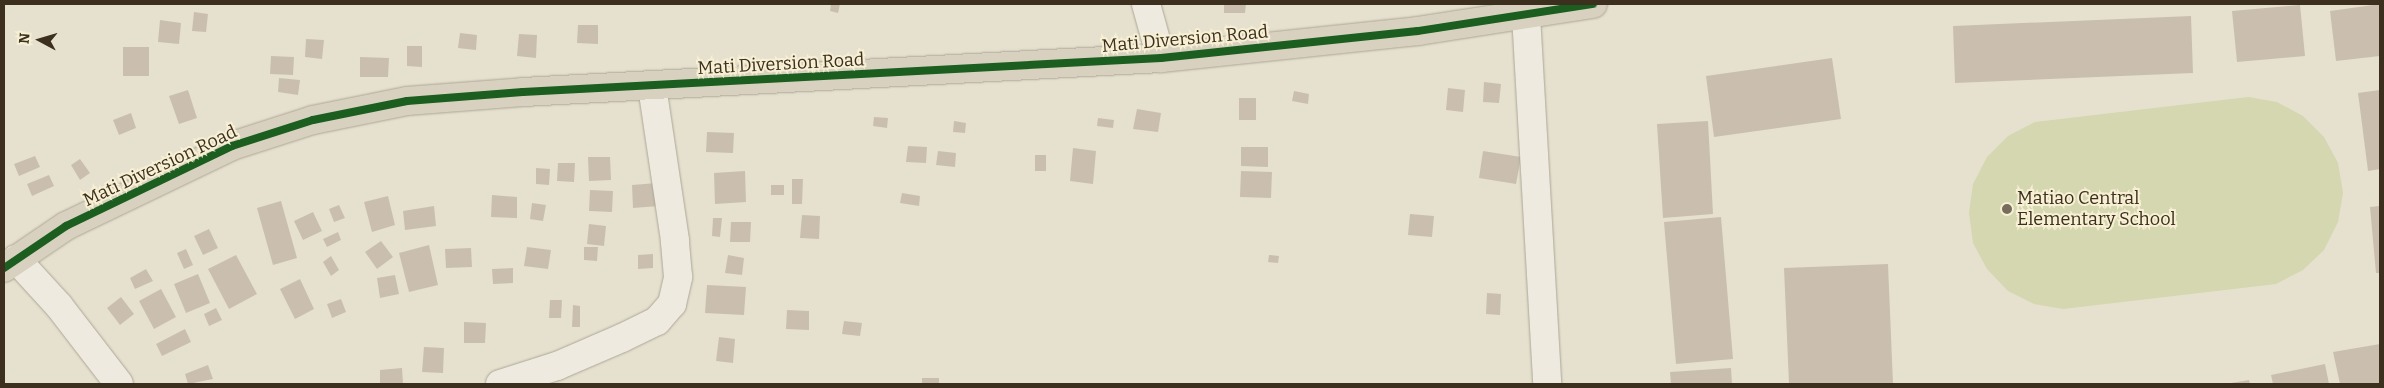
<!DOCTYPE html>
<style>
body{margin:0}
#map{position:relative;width:2384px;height:388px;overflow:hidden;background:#e6e1ce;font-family:Bitter,serif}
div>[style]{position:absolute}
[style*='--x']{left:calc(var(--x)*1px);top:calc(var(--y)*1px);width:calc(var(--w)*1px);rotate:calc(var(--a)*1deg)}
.green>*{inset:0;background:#d4d7b0}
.building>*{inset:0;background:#cabfaf}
.roads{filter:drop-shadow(0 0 1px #aca697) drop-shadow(0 0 1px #aca697)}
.street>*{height:28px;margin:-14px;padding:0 14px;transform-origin:14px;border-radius:14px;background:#eeeae0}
.highway>*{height:28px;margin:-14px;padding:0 14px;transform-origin:14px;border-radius:14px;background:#d9d1bf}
.cycleway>*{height:8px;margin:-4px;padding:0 4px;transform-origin:4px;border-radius:4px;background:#1b5e20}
.dots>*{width:14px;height:14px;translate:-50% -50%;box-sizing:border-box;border:2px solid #f7f0d4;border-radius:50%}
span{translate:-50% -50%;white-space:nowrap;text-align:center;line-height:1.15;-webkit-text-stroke:4px #f7f0d4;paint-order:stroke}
.street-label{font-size:18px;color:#3c2f1e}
.poi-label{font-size:18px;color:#3c2f1e}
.left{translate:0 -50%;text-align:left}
.frame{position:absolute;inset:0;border:5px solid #3c2f1e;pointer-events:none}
.north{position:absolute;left:15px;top:15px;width:50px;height:50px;-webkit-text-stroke:4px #f7f0d4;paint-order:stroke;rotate:276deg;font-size:14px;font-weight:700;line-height:20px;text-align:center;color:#3c2f1e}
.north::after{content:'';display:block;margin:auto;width:18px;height:22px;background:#3c2f1e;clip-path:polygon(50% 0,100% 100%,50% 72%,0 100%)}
</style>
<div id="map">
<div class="green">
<i style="clip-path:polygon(2248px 97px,2277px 102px,2303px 116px,2324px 137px,2338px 163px,2343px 193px,2338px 222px,2324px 250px,2303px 270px,2276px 284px,2063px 309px,2034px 304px,2008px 291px,1987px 269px,1973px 243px,1969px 213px,1973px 184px,1987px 157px,2008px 136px,2035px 122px)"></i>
</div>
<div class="building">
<i style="clip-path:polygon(831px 4px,840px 4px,838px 13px,830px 11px)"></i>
<i style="clip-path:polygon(1224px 4px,1246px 4px,1245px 13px,1224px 13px)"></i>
<i style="clip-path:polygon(2380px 4px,2380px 56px,2336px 61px,2330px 11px)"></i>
<i style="clip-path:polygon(2300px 5px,2305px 56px,2237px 62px,2232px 11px)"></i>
<i style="clip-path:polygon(194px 12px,208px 14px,206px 32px,192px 31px)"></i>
<i style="clip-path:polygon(2191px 16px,2193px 73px,1955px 83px,1953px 26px)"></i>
<i style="clip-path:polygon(160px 20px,181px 23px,179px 44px,158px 42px)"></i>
<i style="clip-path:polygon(578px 25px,598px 25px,598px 44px,577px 43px)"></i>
<i style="clip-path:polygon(460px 33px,477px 35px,476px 50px,458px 48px)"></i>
<i style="clip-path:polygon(519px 34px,537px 35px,536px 58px,517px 56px)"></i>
<i style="clip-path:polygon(306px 39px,324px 40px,322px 59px,305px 57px)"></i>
<i style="clip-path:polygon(407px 46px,422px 46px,422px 67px,407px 66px)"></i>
<i style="clip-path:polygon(123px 47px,149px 47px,149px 76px,123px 76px)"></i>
<i style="clip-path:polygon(271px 56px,294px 57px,293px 75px,270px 74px)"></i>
<i style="clip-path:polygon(360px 57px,389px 58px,388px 77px,360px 77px)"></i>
<i style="clip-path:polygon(1832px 58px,1841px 119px,1714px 137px,1706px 76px)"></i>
<i style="clip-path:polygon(279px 78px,300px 80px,298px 95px,278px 92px)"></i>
<i style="clip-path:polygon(1484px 82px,1501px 84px,1499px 103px,1483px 102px)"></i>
<i style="clip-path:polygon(1448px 88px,1465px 90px,1463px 112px,1446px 110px)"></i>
<i style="clip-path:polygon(188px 90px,197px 118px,179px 124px,169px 96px)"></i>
<i style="clip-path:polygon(2380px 90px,2380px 169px,2368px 171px,2358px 93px)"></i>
<i style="clip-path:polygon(1294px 91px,1309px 94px,1308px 104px,1292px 101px)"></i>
<i style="clip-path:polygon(1239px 98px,1256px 98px,1256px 120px,1239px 120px)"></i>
<i style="clip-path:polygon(1137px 109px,1161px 113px,1158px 132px,1133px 129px)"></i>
<i style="clip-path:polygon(131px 113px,136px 128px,119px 135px,113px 120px)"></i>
<i style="clip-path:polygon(874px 117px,888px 118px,887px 128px,873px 126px)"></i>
<i style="clip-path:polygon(1098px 118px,1114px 120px,1113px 128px,1097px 126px)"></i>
<i style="clip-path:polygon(954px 121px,966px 123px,965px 133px,953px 132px)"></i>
<i style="clip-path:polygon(1708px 121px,1713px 214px,1663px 218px,1657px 124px)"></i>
<i style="clip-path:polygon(707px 132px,734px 133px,733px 153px,706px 152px)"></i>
<i style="clip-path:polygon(908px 146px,927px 147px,926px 163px,906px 162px)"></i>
<i style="clip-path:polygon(1241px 147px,1268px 147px,1268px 167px,1241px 166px)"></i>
<i style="clip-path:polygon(1073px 148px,1096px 151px,1093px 184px,1070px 181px)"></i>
<i style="clip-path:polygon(938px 151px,956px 153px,955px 167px,936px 165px)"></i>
<i style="clip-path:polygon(1483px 151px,1521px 157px,1516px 184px,1479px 178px)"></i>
<i style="clip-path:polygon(1035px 155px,1046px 155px,1046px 171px,1035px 171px)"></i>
<i style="clip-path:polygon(35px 156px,40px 167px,19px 176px,14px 164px)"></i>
<i style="clip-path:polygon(588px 157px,610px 157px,611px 180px,589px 181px)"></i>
<i style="clip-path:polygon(80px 159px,90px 173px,80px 180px,71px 165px)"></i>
<i style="clip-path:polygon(558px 163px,575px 163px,574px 182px,557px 181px)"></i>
<i style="clip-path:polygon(536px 168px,550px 169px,549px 185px,536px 184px)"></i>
<i style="clip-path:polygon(745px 171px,746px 202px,715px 204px,714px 173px)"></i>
<i style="clip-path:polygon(1241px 171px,1272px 172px,1271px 198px,1240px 197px)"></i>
<i style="clip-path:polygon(49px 175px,54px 186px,32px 196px,27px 184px)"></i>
<i style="clip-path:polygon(792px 179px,803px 179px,802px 204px,792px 204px)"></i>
<i style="clip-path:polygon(657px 183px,659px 206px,633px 208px,632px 185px)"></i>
<i style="clip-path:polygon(771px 185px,784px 185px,784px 195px,771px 195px)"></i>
<i style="clip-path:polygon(590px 190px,613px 191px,612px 212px,589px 211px)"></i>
<i style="clip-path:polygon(902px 193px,920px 196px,919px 206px,900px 203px)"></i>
<i style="clip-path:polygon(492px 195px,517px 197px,517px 218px,491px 217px)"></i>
<i style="clip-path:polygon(388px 196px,395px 225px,372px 232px,364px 202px)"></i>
<i style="clip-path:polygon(281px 201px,297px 258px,273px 265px,257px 208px)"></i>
<i style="clip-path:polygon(532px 203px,546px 205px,543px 221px,530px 219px)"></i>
<i style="clip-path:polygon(339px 205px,345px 218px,334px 222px,329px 209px)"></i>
<i style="clip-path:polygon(434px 206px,436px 226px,405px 230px,403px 211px)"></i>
<i style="clip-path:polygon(2380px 206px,2380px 273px,2376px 273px,2370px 207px)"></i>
<i style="clip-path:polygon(313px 212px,322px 231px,303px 240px,294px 221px)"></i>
<i style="clip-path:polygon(1410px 214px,1434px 216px,1432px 237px,1408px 235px)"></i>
<i style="clip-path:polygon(802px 215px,820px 216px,819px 239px,800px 238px)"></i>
<i style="clip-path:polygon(1721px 217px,1733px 359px,1676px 364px,1664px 222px)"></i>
<i style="clip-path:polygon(713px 218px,722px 218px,720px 237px,712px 236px)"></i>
<i style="clip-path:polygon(731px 222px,751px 222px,750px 242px,730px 242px)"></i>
<i style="clip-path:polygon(589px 224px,606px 226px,604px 246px,587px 244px)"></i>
<i style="clip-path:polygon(209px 229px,218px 248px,203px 255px,194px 236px)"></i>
<i style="clip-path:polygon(338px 232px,341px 240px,327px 247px,323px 239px)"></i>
<i style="clip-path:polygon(381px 241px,393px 257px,377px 269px,365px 252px)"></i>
<i style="clip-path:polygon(429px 245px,438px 285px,409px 292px,399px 253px)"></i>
<i style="clip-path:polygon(527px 247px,551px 250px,548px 269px,524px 266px)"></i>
<i style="clip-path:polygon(584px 247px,598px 247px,597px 261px,584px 260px)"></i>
<i style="clip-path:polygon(471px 248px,472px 267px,446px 268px,445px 249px)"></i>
<i style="clip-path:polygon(186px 249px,193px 265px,184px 269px,177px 253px)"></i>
<i style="clip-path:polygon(653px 254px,653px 268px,638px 269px,638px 255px)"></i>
<i style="clip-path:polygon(236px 255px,257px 294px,229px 309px,208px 269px)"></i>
<i style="clip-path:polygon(728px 255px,744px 258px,742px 275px,725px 273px)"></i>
<i style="clip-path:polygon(1269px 255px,1279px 256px,1278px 263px,1268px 262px)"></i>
<i style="clip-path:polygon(331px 256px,339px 270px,331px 276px,323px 262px)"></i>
<i style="clip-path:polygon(1888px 264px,1893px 384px,1789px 384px,1784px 268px)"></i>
<i style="clip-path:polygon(513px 268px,513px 283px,493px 284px,492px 269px)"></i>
<i style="clip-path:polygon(146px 269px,153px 281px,135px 289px,130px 278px)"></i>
<i style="clip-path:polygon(198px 274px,210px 303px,186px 313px,174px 284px)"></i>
<i style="clip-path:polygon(395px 275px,399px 294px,380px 298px,377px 278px)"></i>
<i style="clip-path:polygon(300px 279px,314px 309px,295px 319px,280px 289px)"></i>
<i style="clip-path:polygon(707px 285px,746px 287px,744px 315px,705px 313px)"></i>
<i style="clip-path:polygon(161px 289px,176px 317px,154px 329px,139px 301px)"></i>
<i style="clip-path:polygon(1487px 293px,1501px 294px,1500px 315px,1486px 314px)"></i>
<i style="clip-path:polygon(121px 297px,134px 314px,120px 325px,107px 308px)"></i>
<i style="clip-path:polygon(341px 299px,346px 312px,332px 318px,327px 304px)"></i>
<i style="clip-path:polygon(550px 300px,562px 300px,561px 318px,549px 318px)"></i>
<i style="clip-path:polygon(573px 305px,580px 306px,580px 327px,572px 327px)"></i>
<i style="clip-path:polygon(216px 308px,222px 320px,209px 326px,204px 314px)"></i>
<i style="clip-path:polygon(787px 310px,809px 311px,809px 330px,786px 329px)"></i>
<i style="clip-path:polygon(844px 321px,862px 323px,860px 336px,842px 334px)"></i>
<i style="clip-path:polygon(464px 322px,486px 323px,485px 343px,464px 343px)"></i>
<i style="clip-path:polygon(185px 329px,191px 342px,162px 356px,156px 344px)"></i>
<i style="clip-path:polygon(719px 337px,735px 339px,733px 363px,716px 361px)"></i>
<i style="clip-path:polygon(2380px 344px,2380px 384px,2340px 384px,2333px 352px)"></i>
<i style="clip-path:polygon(424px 347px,444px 348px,443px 373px,422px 372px)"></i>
<i style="clip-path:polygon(2325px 364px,2329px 384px,2273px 384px,2271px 375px)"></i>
<i style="clip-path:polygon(208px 365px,213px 379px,188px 384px,185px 374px)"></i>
<i style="clip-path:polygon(402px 368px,403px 384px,380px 384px,380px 370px)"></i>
<i style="clip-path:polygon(1731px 368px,1732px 384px,1671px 384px,1670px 372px)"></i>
<i style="clip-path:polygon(922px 378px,939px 378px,939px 384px,922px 384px)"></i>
<i style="clip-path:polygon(2249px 380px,2250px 384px,2231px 384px,2231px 383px)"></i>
</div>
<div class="roads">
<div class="street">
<i style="--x:1146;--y:4;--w:56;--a:74.5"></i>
<i style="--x:1526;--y:15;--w:370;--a:86.7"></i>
<i style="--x:16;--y:259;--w:64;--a:47.5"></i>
<i style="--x:59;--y:306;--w:98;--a:52.4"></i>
<i style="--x:500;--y:384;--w:60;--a:-17.5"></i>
<i style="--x:557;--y:366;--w:71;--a:-23.3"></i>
<i style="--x:622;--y:338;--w:39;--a:-26"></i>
<i style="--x:657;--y:321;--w:23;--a:-49"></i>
<i style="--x:672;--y:304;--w:28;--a:-77"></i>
<i style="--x:678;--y:277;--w:37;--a:-95"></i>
<i style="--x:675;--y:240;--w:156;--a:-98.5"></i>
</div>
<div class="highway">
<i style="--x:4;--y:268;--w:75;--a:-34.1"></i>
<i style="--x:66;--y:226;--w:184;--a:-25.7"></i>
<i style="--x:232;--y:146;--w:85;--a:-17.8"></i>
<i style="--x:313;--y:120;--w:96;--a:-11.4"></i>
<i style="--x:407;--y:101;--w:116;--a:-4.4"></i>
<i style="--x:523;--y:92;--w:639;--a:-3.05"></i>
<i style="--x:1161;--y:58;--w:258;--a:-6"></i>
<i style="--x:1418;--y:31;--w:177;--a:-8.8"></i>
</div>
</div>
<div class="cycleway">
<i style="--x:4;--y:268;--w:75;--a:-34.1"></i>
<i style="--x:66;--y:226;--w:184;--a:-25.7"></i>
<i style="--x:232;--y:146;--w:85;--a:-17.8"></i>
<i style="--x:313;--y:120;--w:96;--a:-11.4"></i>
<i style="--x:407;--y:101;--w:116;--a:-4.4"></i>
<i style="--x:523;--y:92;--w:639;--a:-3.05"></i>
<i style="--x:1161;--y:58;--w:258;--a:-6"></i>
<i style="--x:1418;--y:31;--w:177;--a:-8.8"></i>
</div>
<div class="dots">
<i style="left:2007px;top:209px;background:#786d5c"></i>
</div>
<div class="street-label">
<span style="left:1185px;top:39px;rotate:-5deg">Mati Diversion Road</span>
<span style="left:781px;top:64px;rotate:-3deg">Mati Diversion Road</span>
<span style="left:160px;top:166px;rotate:-25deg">Mati Diversion Road</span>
</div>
<div class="poi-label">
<span class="left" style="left:2017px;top:209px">Matiao Central<br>Elementary School</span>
</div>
<div class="frame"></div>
<div class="north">N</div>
</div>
